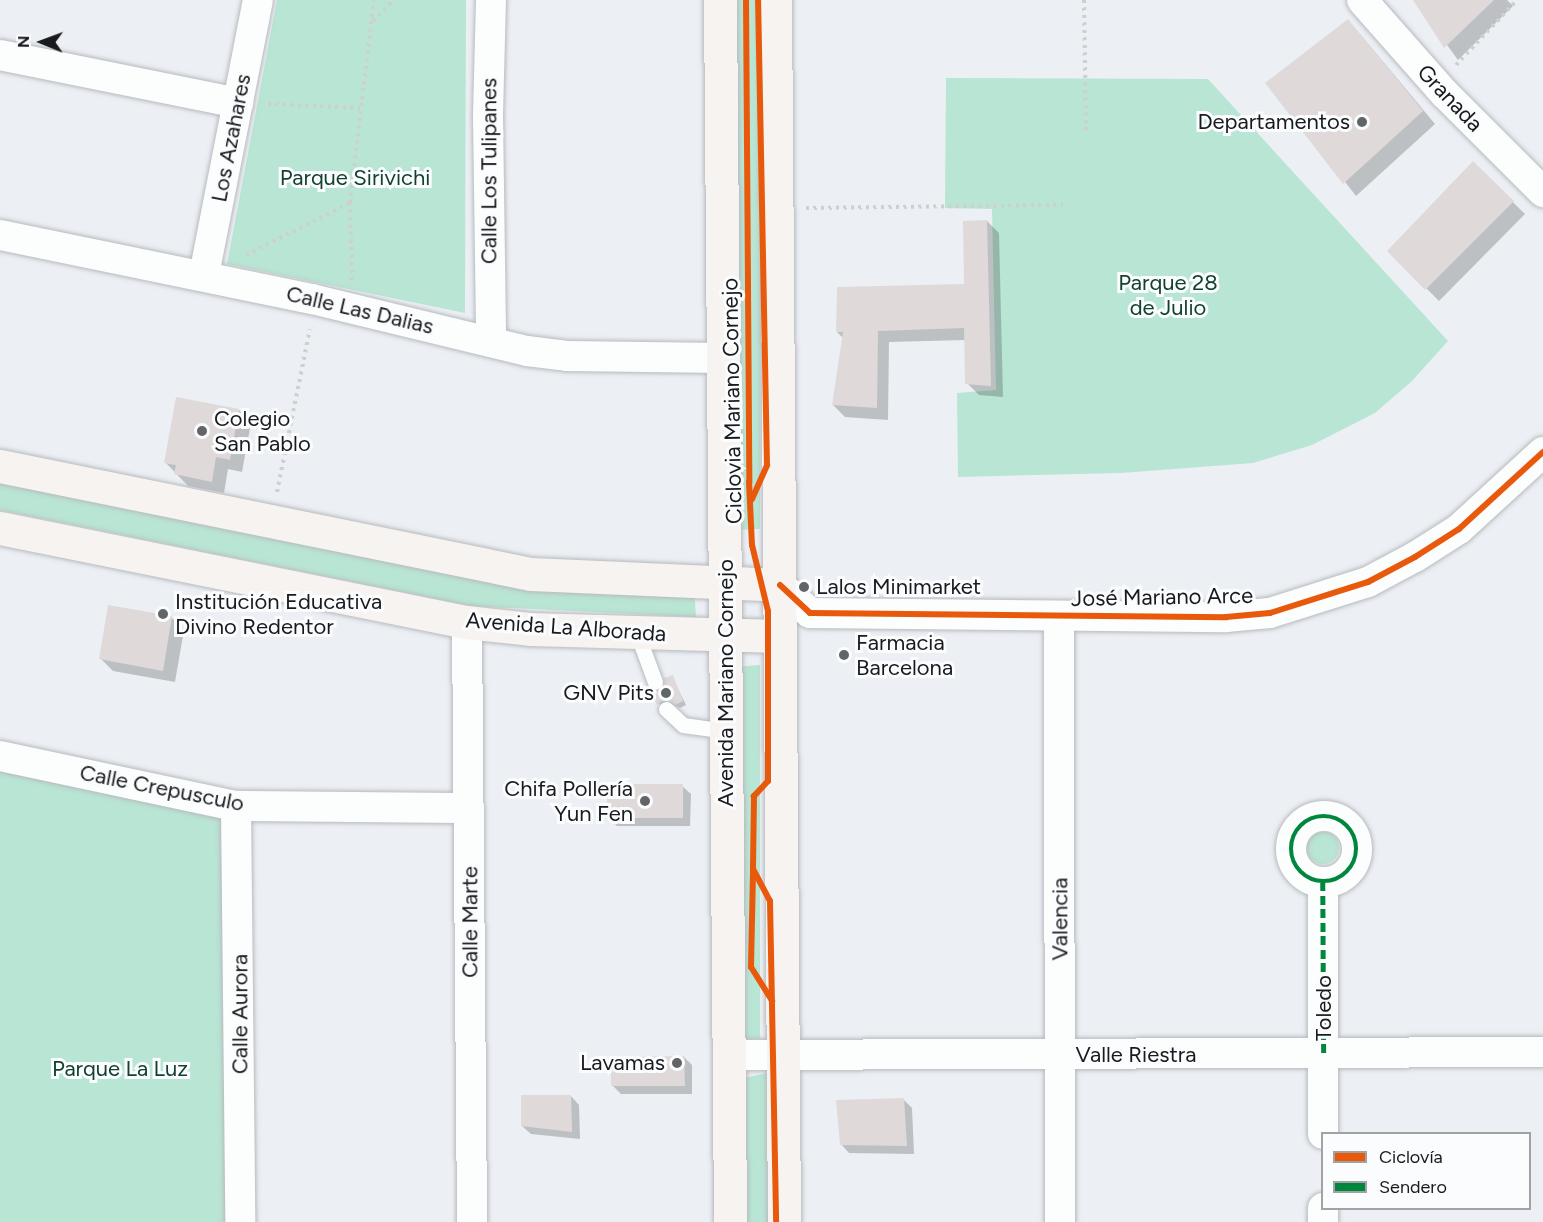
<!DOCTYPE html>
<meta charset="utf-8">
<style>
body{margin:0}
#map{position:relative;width:1543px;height:1222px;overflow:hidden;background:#ecf0f4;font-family:Figtree,sans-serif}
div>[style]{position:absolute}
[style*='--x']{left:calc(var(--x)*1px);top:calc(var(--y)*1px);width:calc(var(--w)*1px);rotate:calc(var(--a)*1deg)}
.green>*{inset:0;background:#b9e5d4}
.round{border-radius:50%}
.shadow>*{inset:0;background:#0003}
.building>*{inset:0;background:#dfdad9}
.path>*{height:4px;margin-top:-2px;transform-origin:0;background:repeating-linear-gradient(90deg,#cecfd1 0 3px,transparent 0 7.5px)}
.roads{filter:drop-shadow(0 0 2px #b7babe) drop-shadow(0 0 2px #b7babe)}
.service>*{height:15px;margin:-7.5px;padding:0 7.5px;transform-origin:7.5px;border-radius:7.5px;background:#fcfdfd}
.minor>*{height:30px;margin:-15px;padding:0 15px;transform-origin:15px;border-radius:15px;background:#fcfdfd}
.minor>.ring{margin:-15px;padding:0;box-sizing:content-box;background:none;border:30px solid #fcfdfd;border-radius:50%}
.secondary>*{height:33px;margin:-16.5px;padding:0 16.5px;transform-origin:16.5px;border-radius:16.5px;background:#f6f3f1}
.quiet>*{height:4.5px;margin-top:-2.25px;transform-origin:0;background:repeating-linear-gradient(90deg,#00873e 0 9px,transparent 0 13.5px)}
.quiet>.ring{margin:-2.25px;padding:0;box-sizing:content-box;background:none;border:4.5px solid #00873e;border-radius:50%}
.cycleway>*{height:6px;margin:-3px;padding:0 3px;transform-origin:3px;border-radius:3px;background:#e8590c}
.dots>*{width:16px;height:16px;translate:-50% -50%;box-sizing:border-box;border:3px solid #fbfcfe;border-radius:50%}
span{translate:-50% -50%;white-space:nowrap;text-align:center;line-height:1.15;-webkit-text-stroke:6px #fbfcfe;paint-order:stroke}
.street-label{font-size:22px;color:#181a1d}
.poi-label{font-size:22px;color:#181a1d}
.right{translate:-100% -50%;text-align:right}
.left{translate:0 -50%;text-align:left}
.park-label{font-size:22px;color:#13412f}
.legend{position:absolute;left:1321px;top:1132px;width:210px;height:78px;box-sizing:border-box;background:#fbfcfe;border:2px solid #a0a2a4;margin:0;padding:8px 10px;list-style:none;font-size:18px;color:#181a1d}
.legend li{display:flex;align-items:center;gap:12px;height:30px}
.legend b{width:30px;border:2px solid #a0a2a4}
.north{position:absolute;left:12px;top:12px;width:60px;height:60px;-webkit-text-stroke:4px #fbfcfe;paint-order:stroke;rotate:271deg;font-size:16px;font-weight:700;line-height:24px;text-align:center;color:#181a1d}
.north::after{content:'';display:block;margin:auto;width:21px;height:27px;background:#181a1d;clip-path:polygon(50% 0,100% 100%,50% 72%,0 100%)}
</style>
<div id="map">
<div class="green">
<i style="clip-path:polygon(277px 0,466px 0,465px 313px,227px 264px)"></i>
<i style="clip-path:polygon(726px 0,762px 0,760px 529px,729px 530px)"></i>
<i style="clip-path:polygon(946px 78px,1208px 79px,1448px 341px,1412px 381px,1375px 413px,1312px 445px,1253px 463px,1121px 473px,958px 477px,957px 393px,996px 390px,992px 209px,945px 208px)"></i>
<i style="clip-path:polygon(0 478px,694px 585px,696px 617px,471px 606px,0 510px)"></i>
<i style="clip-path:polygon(760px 665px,760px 1039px,733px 1039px,731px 667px)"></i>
<i style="clip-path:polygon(0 756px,236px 806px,240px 1222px,0 1222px)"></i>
<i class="round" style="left:1307px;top:832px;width:32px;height:32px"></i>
<i style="clip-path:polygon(767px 1073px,768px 1222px,736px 1222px,735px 1080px)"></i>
</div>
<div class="shadow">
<i style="clip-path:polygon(1421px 0,1507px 0,1513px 6px,1458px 60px,1417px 4px)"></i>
<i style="clip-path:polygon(1360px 34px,1435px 124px,1356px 196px,1268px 83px)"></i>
<i style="clip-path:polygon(1473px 163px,1525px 214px,1439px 301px,1389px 251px)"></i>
<i style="clip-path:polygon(987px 221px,999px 233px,1003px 397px,979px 395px,967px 383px,966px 340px,889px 342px,888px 420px,845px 417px,833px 405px,844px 339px,837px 332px,965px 285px)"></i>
<i style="clip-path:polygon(239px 410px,251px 423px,242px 472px,228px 469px,224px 493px,188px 486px,166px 463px)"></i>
<i style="clip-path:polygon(172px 618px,184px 630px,175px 682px,113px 671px,101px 659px)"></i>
<i style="clip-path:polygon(672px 677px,686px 705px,680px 708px,668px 702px,662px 708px,653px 692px,663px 690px)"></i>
<i style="clip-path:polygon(682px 786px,691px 794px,690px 826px,617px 826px,609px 818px)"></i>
<i style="clip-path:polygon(684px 1057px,692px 1065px,692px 1094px,621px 1094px,613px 1086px)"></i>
<i style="clip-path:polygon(571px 1096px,579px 1105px,580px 1139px,531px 1134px,522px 1126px)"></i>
<i style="clip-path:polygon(904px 1100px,912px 1108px,914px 1154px,849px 1153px,841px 1144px)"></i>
</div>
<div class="building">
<i style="clip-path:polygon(1413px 0,1494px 0,1444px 48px)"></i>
<i style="clip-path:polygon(1348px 19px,1423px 111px,1343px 184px,1265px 83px)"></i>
<i style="clip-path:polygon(1473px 161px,1514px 201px,1425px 290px,1387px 251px)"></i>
<i style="clip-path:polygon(987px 220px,991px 386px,965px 384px,964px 328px,878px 331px,877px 408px,832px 405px,843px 332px,836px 332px,837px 287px,964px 284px,963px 221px)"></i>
<i style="clip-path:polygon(176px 397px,239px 409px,230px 460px,216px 457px,212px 482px,174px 474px,176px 465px,164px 463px)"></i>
<i style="clip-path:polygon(108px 605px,172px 616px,163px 671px,99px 659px)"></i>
<i style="clip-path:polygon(673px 675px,683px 701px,675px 705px,664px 700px,657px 705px,651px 691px,662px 689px,664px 678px)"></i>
<i style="clip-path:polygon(607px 784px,683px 784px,683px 818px,607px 818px)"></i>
<i style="clip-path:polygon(684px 1056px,685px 1086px,611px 1086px,611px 1057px)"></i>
<i style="clip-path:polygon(521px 1095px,571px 1095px,572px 1132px,521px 1126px)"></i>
<i style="clip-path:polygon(904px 1098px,907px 1146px,840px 1145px,836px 1100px)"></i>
</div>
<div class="path">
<i style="--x:1084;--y:0;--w:133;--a:89.1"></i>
<i style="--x:373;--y:21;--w:29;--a:-46"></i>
<i style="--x:1456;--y:65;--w:89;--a:-46.8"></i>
<i style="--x:268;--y:104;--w:92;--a:2.5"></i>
<i style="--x:806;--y:208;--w:257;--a:-0.7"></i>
<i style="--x:246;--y:255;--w:116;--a:-26.6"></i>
<i style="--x:352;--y:280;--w:77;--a:-91.5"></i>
<i style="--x:350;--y:203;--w:204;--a:-83.3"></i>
<i style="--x:277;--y:492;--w:166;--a:-78.6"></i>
</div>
<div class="roads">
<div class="service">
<i style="--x:637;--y:633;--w:52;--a:69.8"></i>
<i style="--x:666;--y:709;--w:23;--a:43"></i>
<i style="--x:683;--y:725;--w:43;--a:7.9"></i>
</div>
<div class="minor">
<i style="--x:491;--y:0;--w:116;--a:91.5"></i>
<i style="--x:488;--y:116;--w:226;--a:89.2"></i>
<i style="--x:1362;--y:0;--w:125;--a:48.6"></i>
<i style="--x:1445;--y:94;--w:139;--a:45"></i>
<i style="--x:0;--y:55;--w:243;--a:11.4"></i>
<i style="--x:0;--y:235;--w:318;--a:11.6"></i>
<i style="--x:312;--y:299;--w:221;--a:13.6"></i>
<i style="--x:527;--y:351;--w:40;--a:7.1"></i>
<i style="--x:567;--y:356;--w:156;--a:0.7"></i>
<i style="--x:204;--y:275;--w:280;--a:-78.9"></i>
<i style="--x:780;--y:585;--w:41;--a:43"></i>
<i style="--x:810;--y:613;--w:416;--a:0.6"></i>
<i style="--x:1226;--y:617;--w:44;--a:-5.2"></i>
<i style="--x:1270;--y:613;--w:103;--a:-17.6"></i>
<i style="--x:1368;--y:582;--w:53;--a:-28"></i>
<i style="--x:1415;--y:557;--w:52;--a:-32.5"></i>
<i style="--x:1459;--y:529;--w:114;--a:-42.5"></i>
<i style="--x:1059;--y:616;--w:606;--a:89.91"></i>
<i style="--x:467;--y:622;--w:600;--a:89.52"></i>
<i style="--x:0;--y:756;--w:241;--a:12"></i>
<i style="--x:236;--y:806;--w:233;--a:0.5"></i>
<i style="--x:236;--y:806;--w:416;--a:89.4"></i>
<i class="ring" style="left:1291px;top:816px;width:36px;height:36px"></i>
<i style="--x:1323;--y:882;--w:252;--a:90"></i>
<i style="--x:729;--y:1055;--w:814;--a:-0.21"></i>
<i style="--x:1323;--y:1222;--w:14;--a:-90"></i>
</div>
<div class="secondary">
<i style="--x:720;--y:0;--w:1222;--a:89.53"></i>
<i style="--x:775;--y:0;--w:1222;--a:89.58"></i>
<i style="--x:0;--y:466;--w:542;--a:11.5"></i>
<i style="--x:531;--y:574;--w:249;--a:2.5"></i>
<i style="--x:0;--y:528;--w:476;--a:11.4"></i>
<i style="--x:467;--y:622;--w:63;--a:6.3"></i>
<i style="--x:530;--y:629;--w:250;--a:1.6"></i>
</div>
</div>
<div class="quiet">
<i class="ring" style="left:1291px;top:816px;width:61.5px;height:61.5px"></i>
<i style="--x:1323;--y:882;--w:172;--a:89.7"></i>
</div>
<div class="cycleway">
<i style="--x:746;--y:0;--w:482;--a:89.6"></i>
<i style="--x:749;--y:482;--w:63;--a:87.3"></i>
<i style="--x:752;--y:545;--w:68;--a:76.4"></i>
<i style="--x:768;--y:611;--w:170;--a:90"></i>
<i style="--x:768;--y:781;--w:21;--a:133"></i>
<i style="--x:754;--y:796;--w:73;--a:90.8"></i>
<i style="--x:753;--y:869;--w:36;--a:62"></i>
<i style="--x:770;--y:901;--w:321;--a:88.9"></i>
<i style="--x:752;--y:499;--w:37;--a:-66"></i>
<i style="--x:767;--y:465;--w:465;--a:-91.1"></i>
<i style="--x:780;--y:585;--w:41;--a:43"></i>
<i style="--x:810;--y:613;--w:416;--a:0.6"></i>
<i style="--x:1226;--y:617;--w:44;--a:-5.2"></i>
<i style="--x:1270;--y:613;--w:103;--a:-17.6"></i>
<i style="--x:1368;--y:582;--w:53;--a:-28"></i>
<i style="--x:1415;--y:557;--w:52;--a:-32.5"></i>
<i style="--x:1459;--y:529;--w:114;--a:-42.5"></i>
<i style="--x:753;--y:872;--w:95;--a:91.2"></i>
<i style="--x:751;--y:967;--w:40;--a:58"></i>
</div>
<div class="dots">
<i style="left:1362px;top:122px;background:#626568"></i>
<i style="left:202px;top:431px;background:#626568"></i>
<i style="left:804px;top:587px;background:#626568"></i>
<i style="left:163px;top:614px;background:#626568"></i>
<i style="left:844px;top:655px;background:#626568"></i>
<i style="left:666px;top:693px;background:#626568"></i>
<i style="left:645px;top:801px;background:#626568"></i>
<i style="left:677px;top:1063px;background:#626568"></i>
</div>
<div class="street-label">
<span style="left:1450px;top:98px;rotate:46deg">Granada</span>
<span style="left:231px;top:138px;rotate:-79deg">Los Azahares</span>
<span style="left:489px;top:171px;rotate:-90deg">Calle Los Tulipanes</span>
<span style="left:360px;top:310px;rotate:13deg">Calle Las Dalias</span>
<span style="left:732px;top:401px;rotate:-91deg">Ciclovia Mariano Cornejo</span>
<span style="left:1162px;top:597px;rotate:-1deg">José Mariano Arce</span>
<span style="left:566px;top:627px;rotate:4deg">Avenida La Alborada</span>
<span style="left:726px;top:683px;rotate:-90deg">Avenida Mariano Cornejo</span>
<span style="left:162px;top:788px;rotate:11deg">Calle Crepusculo</span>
<span style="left:1060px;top:919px;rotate:-90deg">Valencia</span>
<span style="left:470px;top:922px;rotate:-90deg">Calle Marte</span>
<span style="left:1324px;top:1008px;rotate:-90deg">Toledo</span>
<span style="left:240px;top:1014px;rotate:-90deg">Calle Aurora</span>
<span style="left:1136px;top:1055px">Valle Riestra</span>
</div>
<div class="poi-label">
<span class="right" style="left:1350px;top:122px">Departamentos</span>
<span class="left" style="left:214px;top:431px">Colegio<br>San Pablo</span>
<span class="left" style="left:816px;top:587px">Lalos Minimarket</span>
<span class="left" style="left:175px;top:614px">Institución Educativa<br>Divino Redentor</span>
<span class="left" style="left:856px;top:655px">Farmacia<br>Barcelona</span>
<span class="right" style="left:654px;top:693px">GNV Pits</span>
<span class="right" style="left:633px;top:801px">Chifa Pollería<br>Yun Fen</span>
<span class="right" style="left:665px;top:1063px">Lavamas</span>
</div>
<div class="park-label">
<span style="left:355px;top:178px">Parque Sirivichi</span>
<span style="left:1168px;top:295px">Parque 28<br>de Julio</span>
<span style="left:120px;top:1069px">Parque La Luz</span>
</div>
<ul class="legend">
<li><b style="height:8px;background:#e8590c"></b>Ciclovía</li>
<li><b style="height:8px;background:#00873e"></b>Sendero</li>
</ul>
<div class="north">N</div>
</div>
